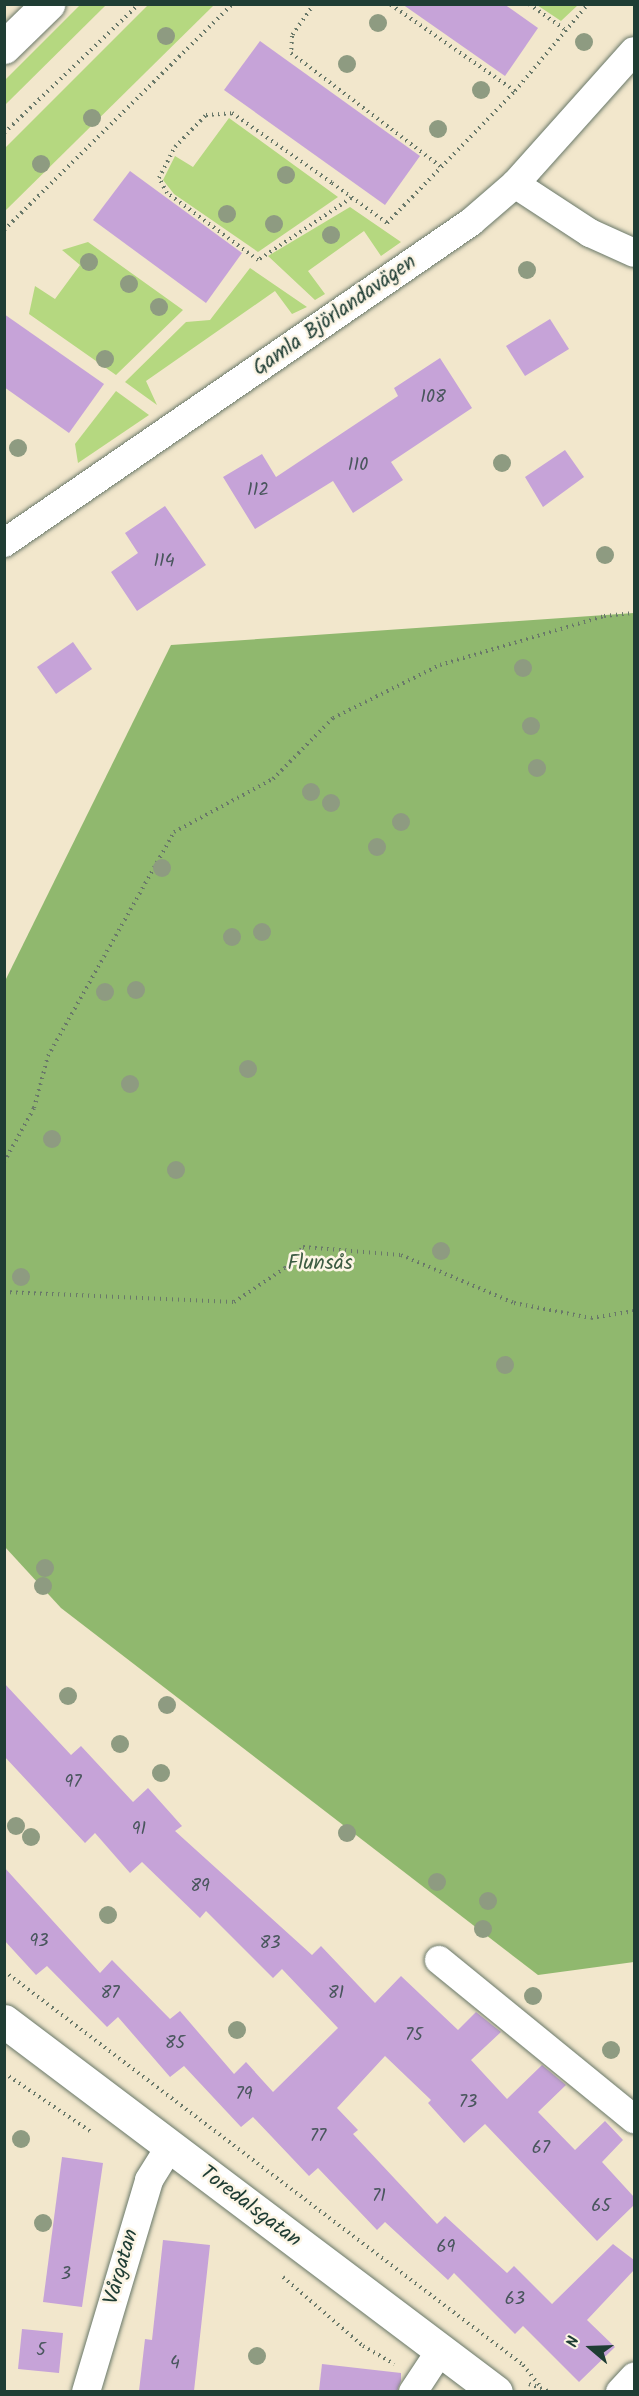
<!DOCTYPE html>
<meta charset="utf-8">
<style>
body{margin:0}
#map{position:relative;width:639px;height:2396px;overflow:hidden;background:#f2e7cc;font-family:Kalam,sans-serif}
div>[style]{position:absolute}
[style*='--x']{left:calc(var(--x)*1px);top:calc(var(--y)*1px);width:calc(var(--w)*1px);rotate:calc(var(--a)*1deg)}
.green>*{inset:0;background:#b5d880}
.forest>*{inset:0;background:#90b86e}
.building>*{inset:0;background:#c6a3d8}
.path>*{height:4px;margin-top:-2px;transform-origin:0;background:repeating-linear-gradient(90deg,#697869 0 1.5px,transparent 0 6px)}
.roads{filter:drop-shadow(0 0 2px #697869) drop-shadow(0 0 2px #697869)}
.street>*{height:28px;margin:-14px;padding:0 14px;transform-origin:14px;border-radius:14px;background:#fff}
.secondary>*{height:33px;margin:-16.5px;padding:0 16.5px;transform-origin:16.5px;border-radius:16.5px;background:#fff}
.trees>*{width:18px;height:18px;margin:-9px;border-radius:50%;background:#8e9b81}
span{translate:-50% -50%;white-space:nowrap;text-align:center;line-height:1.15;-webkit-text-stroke:5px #fcf5e5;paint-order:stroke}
.number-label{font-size:18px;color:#49565d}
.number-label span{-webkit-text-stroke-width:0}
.street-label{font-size:21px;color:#1f3d34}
.park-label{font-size:21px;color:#3d5c43}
.frame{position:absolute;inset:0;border:6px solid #1f3d34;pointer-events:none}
.north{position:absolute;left:561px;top:2318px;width:60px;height:60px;-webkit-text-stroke:4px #fcf5e5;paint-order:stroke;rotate:289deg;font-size:16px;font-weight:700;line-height:24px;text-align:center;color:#1f3d34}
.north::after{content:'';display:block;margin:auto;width:21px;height:27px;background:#1f3d34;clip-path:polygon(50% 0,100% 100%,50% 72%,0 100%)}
</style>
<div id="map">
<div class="green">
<i style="clip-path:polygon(149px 4px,214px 5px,5px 211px,5px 148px)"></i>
<i style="clip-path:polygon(80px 5px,106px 5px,5px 105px,5px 80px)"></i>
<i style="clip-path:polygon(537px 5px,578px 5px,561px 21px)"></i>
<i style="clip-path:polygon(229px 118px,338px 197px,258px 252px,174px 194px,163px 180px,175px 156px,193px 167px)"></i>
<i style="clip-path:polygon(350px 207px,401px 242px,381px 256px,364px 231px,308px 271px,325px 294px,315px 300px,268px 256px)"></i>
<i style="clip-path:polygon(88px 242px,183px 310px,116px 375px,29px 314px,35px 286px,55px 299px,80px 265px,62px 250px)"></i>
<i style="clip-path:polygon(250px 268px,307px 307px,292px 314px,275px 291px,146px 381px,157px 405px,125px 382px,186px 322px,210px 320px)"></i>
<i style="clip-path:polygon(116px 391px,149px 415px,78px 463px,75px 444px)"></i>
</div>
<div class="forest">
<i style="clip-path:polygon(634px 613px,634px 1962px,538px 1975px,61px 1608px,5px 1547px,5px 981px,171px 645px)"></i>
</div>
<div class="building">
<i style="clip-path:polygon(402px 4px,504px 4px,538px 28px,505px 76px)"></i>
<i style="clip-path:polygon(260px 41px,420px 156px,385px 205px,224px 90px)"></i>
<i style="clip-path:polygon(130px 171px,242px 253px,206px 303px,93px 220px)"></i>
<i style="clip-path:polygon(4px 314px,104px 384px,69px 433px,4px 387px)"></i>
<i style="clip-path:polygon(550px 319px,569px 349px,525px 376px,506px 346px)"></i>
<i style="clip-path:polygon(440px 358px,472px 408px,391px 462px,403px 480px,353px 513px,333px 481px,255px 529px,223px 477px,262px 454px,276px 477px,398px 396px,394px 388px)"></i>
<i style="clip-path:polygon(565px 450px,584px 477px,543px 507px,525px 477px)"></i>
<i style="clip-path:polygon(165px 506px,206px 565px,137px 611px,111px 572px,138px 553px,125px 533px)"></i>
<i style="clip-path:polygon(73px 642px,92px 669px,56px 694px,37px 667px)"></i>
<i style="clip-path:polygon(4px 1683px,71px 1755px,81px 1746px,133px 1802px,148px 1788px,182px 1826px,175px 1831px,312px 1955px,321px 1946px,375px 2003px,401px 1976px,458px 2030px,476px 2012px,501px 2032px,471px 2060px,507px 2099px,542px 2065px,566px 2085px,538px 2112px,575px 2150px,605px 2121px,623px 2140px,602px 2162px,634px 2197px,634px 2205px,597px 2241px,485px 2124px,464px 2143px,428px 2103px,431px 2100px,385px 2056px,337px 2108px,358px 2130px,353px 2134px,437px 2224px,445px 2216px,507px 2273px,514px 2266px,552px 2304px,613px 2244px,634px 2260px,634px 2270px,587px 2320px,615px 2347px,579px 2382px,523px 2326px,515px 2334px,454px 2273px,448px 2280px,385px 2222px,377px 2230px,318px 2168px,309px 2176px,253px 2117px,241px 2127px,184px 2066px,170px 2077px,118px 2017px,107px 2027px,47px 1966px,36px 1975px,4px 1940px,4px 1867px,100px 1973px,112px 1960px,170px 2019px,180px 2011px,234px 2074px,246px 2062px,273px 2092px,338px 2028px,282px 1969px,273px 1978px,206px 1911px,200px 1918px,142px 1862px,130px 1873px,95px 1833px,85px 1843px,4px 1756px)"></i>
<i style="clip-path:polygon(62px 2157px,103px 2163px,82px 2307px,43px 2302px)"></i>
<i style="clip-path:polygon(163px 2240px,210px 2245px,194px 2391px,139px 2391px,145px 2339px,152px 2340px)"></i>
<i style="clip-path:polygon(22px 2329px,63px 2333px,59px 2373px,18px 2369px)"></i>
<i style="clip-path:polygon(322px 2364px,401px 2373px,401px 2381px,397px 2391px,319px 2391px)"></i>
</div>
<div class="path">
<i style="--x:314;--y:4;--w:39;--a:125"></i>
<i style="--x:292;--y:36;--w:17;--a:93"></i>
<i style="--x:291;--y:53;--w:188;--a:37.2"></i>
<i style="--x:529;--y:4;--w:43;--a:35.5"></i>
<i style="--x:515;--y:91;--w:114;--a:-50"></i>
<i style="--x:4;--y:133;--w:187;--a:-43.7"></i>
<i style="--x:351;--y:198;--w:112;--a:146.3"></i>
<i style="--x:258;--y:260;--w:113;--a:-143.6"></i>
<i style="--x:167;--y:193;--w:17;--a:-118"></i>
<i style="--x:159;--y:178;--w:35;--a:-63"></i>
<i style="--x:175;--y:147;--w:45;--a:-45.9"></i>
<i style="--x:206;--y:115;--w:26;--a:-4"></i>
<i style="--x:232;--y:113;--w:122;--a:35"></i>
<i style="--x:332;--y:183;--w:68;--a:36"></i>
<i style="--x:387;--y:223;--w:184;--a:-45.9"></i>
<i style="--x:515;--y:91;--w:152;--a:-145.2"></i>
<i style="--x:4;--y:230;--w:321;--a:-44.7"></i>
<i style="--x:4;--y:1162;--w:62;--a:-60.9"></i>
<i style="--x:34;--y:1108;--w:54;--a:-74.9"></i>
<i style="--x:48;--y:1056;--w:257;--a:-60.6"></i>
<i style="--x:174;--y:832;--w:112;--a:-28.2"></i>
<i style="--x:273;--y:779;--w:86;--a:-45.5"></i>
<i style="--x:333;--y:718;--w:119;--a:-26.4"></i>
<i style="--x:440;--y:665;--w:171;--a:-16.6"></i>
<i style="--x:604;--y:616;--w:30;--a:-6"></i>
<i style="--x:4;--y:1292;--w:230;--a:2.5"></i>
<i style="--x:234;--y:1302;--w:61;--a:-33.7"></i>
<i style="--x:285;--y:1268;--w:28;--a:-49"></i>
<i style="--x:303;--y:1247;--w:98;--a:4.7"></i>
<i style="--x:401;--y:1255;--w:123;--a:23"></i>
<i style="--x:514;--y:1303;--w:78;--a:11"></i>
<i style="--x:591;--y:1318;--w:44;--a:-9.2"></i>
<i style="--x:4;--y:1971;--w:652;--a:37.2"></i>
<i style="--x:523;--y:2365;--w:28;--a:51"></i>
<i style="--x:4;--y:2073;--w:107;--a:34"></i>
<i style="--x:283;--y:2277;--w:106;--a:40.8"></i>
<i style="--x:363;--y:2346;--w:36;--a:30"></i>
<i style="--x:529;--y:2384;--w:23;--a:20"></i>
</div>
<div class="roads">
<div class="street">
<i style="--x:515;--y:184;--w:90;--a:33.2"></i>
<i style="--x:590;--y:233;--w:48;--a:24.4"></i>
<i style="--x:4;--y:543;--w:567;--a:-34.5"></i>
<i style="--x:471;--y:222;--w:58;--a:-40.8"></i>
<i style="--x:515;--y:184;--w:178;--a:-48.2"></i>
<i style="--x:439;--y:1960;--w:252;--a:39.2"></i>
<i style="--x:86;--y:2392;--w:221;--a:-73.4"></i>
<i style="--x:149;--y:2180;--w:39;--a:-58"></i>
<i style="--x:413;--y:2392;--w:49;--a:-56.6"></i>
<i style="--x:620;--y:2392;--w:21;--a:-47"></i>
</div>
<div class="secondary">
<i style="--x:4;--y:47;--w:62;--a:-44.3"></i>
<i style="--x:4;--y:2021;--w:616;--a:37.02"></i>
</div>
</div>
<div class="trees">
<i style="left:378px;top:23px"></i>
<i style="left:166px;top:36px"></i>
<i style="left:584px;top:42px"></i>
<i style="left:347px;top:64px"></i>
<i style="left:481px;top:90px"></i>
<i style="left:92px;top:118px"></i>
<i style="left:438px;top:129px"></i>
<i style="left:41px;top:164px"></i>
<i style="left:286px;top:175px"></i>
<i style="left:227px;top:214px"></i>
<i style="left:274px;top:224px"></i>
<i style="left:331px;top:235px"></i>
<i style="left:89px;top:262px"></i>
<i style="left:527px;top:270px"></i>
<i style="left:129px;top:284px"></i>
<i style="left:159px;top:307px"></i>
<i style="left:105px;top:359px"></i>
<i style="left:18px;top:448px"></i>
<i style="left:502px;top:463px"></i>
<i style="left:605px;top:555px"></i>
<i style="left:523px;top:668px"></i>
<i style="left:531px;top:726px"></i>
<i style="left:537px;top:768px"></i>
<i style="left:311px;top:792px"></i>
<i style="left:331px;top:803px"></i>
<i style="left:401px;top:822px"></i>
<i style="left:377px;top:847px"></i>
<i style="left:162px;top:868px"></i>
<i style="left:262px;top:932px"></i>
<i style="left:232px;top:937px"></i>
<i style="left:136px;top:990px"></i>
<i style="left:105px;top:992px"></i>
<i style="left:248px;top:1069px"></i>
<i style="left:130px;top:1084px"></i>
<i style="left:52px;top:1139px"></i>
<i style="left:176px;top:1170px"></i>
<i style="left:441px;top:1251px"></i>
<i style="left:21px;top:1277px"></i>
<i style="left:505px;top:1365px"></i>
<i style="left:45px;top:1568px"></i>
<i style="left:43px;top:1586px"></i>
<i style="left:68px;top:1696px"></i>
<i style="left:167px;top:1705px"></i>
<i style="left:120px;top:1744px"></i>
<i style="left:161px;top:1773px"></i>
<i style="left:16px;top:1826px"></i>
<i style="left:347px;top:1833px"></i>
<i style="left:31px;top:1837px"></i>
<i style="left:437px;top:1882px"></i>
<i style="left:488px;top:1901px"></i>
<i style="left:108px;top:1915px"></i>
<i style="left:483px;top:1929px"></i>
<i style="left:533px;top:1996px"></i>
<i style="left:237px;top:2030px"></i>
<i style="left:611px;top:2050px"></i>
<i style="left:21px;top:2139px"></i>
<i style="left:43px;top:2223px"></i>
<i style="left:257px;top:2356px"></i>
</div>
<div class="number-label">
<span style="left:433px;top:398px">108</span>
<span style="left:358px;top:466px">110</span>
<span style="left:258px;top:491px">112</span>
<span style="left:164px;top:562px">114</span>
<span style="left:73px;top:1783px">97</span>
<span style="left:139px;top:1830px">91</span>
<span style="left:200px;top:1887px">89</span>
<span style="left:39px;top:1942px">93</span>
<span style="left:270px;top:1944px">83</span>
<span style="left:110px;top:1994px">87</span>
<span style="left:336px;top:1994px">81</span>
<span style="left:414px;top:2036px">75</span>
<span style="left:175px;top:2044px">85</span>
<span style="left:244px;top:2095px">79</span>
<span style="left:468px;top:2103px">73</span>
<span style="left:318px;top:2137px">77</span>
<span style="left:541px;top:2149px">67</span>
<span style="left:379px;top:2197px">71</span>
<span style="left:601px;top:2207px">65</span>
<span style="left:446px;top:2248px">69</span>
<span style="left:66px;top:2275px">3</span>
<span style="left:515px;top:2300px">63</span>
<span style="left:41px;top:2351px">5</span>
<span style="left:175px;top:2364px">4</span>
</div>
<div class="street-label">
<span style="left:335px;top:316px;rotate:-35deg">Gamla Björlandavägen</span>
<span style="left:250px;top:2207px;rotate:37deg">Toredalsgatan</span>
<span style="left:122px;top:2267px;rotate:-74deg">Vårgatan</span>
</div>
<div class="park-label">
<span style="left:320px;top:1264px">Flunsås</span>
</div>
<div class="frame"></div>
<div class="north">N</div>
</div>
